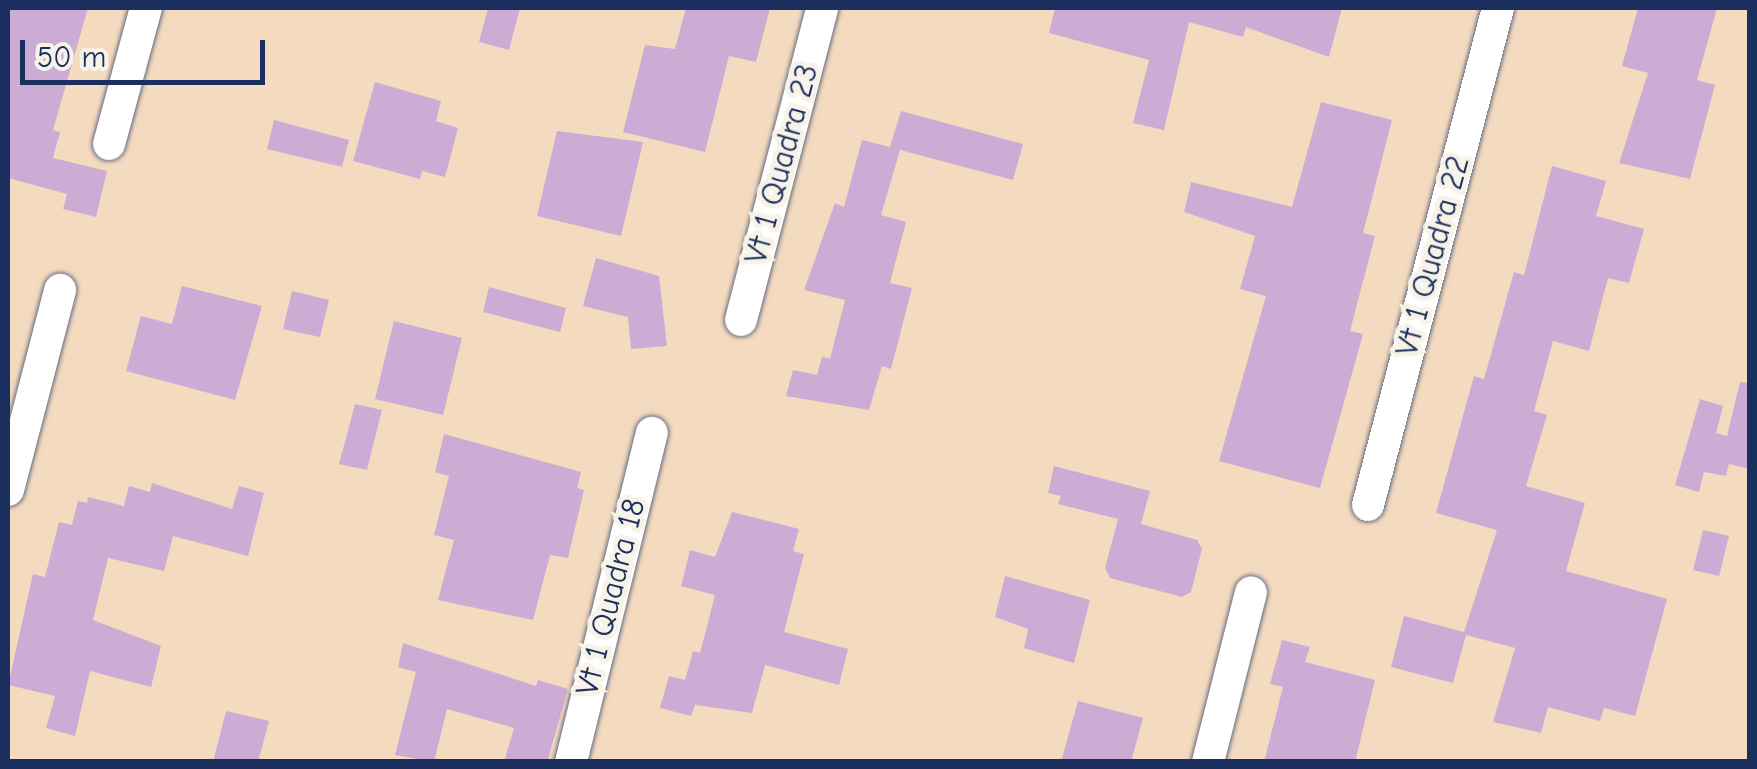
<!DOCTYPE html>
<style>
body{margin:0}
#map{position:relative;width:1757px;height:769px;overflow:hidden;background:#f4dbbf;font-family:"Comic Neue",sans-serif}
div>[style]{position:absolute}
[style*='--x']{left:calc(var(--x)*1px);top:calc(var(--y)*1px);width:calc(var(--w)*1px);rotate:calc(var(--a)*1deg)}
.building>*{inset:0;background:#ccacd4}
.roads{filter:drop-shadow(0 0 2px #676b80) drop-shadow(0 0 2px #676b80)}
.street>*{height:32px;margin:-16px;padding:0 16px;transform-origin:16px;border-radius:16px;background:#fff}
span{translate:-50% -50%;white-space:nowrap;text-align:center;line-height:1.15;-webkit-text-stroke:10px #f7f3e8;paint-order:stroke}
.street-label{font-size:32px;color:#1b2f5e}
.frame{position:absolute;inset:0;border:10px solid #1b2f5e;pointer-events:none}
.scale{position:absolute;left:20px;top:40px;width:245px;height:45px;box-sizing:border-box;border:5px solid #1b2f5e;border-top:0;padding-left:12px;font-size:30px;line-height:35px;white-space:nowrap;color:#1b2f5e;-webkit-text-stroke:8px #f7f3e8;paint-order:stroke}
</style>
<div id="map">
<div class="building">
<i style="clip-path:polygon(8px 8px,88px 8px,53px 130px,60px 132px,53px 158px,107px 171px,96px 217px,63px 209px,67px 194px,8px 178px)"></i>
<i style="clip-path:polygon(488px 8px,520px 8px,509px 50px,479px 42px)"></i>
<i style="clip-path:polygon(686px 8px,770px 8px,756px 62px,729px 56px,705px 152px,623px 132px,645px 45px,675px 49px)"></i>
<i style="clip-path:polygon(1055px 8px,1342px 8px,1329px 57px,1246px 27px,1243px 37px,1189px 22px,1164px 130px,1133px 123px,1149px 60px,1049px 33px)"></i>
<i style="clip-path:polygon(1638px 8px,1717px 8px,1697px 80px,1715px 85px,1690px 179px,1619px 163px,1648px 73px,1622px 66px)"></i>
<i style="clip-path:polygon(375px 82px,441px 101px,436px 121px,458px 128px,445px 177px,422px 171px,420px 179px,353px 161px)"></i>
<i style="clip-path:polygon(1321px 102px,1392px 120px,1363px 233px,1375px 236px,1350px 331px,1363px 334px,1320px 488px,1219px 461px,1266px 296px,1240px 289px,1255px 236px,1184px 212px,1191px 182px,1292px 207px)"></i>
<i style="clip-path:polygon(901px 111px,1023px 144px,1013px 180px,900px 150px,881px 215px,906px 222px,890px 283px,912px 288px,891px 369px,882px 366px,869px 410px,786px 396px,793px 370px,817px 375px,822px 357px,830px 359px,845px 300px,804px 290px,835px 203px,844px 207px,862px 140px,890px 147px)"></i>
<i style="clip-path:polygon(274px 120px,349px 140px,342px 167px,267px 149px)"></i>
<i style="clip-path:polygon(557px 131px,643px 142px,621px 236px,537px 216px)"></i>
<i style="clip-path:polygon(1552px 166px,1606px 181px,1596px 216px,1644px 229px,1629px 283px,1608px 278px,1589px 351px,1553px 341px,1534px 411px,1547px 415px,1526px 486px,1585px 503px,1566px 571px,1667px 599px,1635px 716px,1604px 708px,1600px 721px,1548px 707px,1541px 733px,1493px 722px,1515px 648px,1466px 635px,1453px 683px,1391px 667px,1404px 616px,1464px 632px,1497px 530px,1436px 513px,1474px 376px,1484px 379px,1514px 272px,1524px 275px)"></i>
<i style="clip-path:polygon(596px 258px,659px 276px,667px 346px,631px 349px,628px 317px,583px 306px)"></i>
<i style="clip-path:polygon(182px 286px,262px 306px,235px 400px,126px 371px,141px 316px,172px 324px)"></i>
<i style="clip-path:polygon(489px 287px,566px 308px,560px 332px,483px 312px)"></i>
<i style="clip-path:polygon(292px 291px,329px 300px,320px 337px,283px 329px)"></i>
<i style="clip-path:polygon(394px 321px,462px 338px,443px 415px,375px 399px)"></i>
<i style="clip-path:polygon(1740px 382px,1750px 383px,1750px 469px,1729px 464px,1726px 476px,1704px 472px,1699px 492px,1675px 485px,1700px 399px,1723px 406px,1716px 433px,1727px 436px)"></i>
<i style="clip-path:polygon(355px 404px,382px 410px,367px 470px,339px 464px)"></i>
<i style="clip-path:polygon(444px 434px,581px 472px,577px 488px,584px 490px,568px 558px,550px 555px,533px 620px,438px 600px,454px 540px,434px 535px,449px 476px,435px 472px)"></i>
<i style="clip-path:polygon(1054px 466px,1150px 491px,1141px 524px,1197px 540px,1202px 549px,1191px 592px,1182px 597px,1110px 578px,1105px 568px,1118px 519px,1058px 504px,1061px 496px,1048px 493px)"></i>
<i style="clip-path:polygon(152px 483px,232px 509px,239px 486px,264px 493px,248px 556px,173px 536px,164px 571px,108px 558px,93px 620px,161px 646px,151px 687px,90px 671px,75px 736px,46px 728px,55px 696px,8px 685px,33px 574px,45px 577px,59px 522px,72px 525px,78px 501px,87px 503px,88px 497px,124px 506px,129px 486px,150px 492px)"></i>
<i style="clip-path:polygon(732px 512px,799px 529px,793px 551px,804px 554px,784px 632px,848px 649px,839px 685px,765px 665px,752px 713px,695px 705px,691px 716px,660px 708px,669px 676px,685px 680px,693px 651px,700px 653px,715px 595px,681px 586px,690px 550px,715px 557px)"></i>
<i style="clip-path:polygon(1703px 530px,1729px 536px,1719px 576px,1693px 570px)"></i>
<i style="clip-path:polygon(1005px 576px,1090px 600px,1074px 663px,1024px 648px,1028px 629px,995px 617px)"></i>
<i style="clip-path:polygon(1282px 640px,1310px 647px,1305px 662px,1375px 680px,1355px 762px,1264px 762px,1283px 687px,1270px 684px)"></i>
<i style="clip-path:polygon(403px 643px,536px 686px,538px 680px,568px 689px,547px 762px,504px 762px,514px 728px,447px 709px,434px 762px,395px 755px,416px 672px,398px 667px)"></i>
<i style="clip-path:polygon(1078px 701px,1143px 718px,1131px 762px,1061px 762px)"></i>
<i style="clip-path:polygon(226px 711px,269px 721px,258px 762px,213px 762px)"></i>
</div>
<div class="roads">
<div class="street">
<i style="--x:109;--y:144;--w:141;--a:-74.8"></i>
<i style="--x:741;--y:320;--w:322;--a:-75.4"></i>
<i style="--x:8;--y:490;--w:207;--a:-75.4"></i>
<i style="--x:1368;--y:505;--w:514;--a:-75.34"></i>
<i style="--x:571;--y:762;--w:339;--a:-76.2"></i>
<i style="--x:1208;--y:762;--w:175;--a:-75.8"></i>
</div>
</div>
<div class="street-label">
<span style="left:782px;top:164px;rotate:-75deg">Vt 1 Quadra 23</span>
<span style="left:1433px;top:256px;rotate:-75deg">Vt 1 Quadra 22</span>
<span style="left:611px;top:597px;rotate:-76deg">Vt 1 Quadra 18</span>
</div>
<div class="frame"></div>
<div class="scale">50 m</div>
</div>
